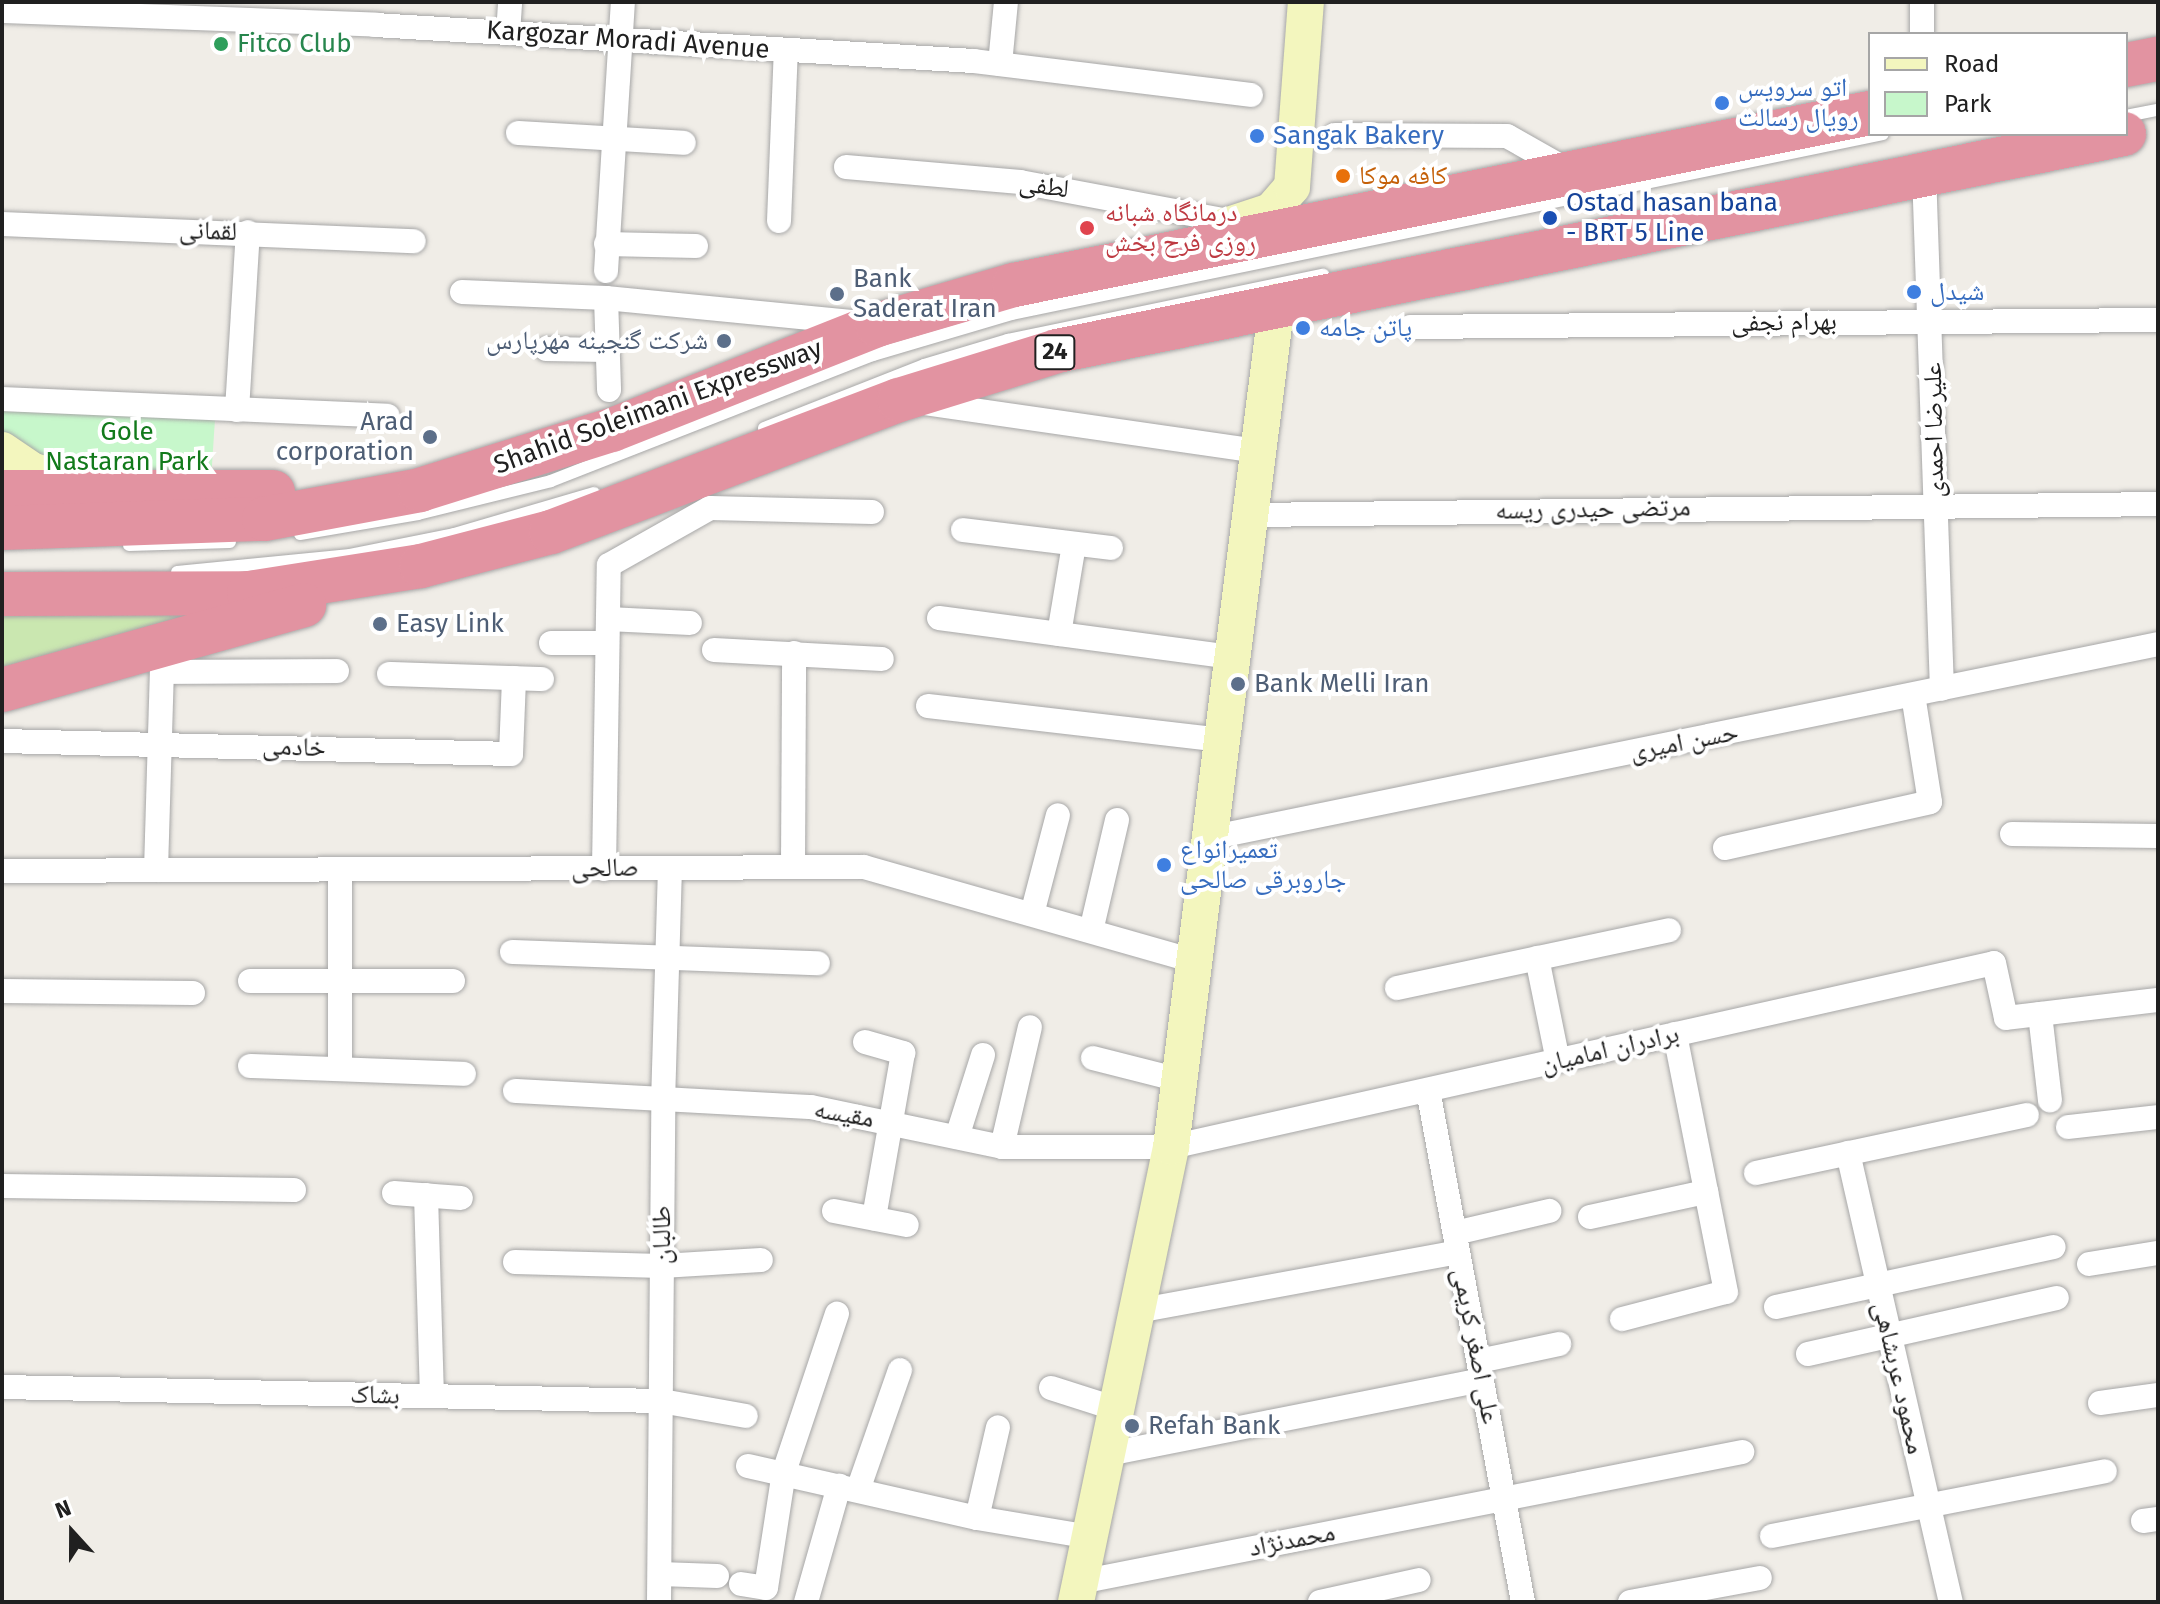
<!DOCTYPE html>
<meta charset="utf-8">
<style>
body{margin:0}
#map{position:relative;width:2160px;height:1604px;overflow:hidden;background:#f0ede7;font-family:"Fira Sans","Noto Naskh Arabic",sans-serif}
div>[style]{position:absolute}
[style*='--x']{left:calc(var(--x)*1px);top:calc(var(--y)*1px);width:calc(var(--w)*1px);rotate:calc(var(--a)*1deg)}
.grass>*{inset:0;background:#cae7b0}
.park>*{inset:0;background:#c7f7cb}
.roads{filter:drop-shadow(0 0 2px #a7a7a7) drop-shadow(0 0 2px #a7a7a7)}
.lane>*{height:12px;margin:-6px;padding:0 6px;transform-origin:6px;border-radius:6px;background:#fff}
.street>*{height:24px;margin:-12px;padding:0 12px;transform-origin:12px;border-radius:12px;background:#fff}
.secondary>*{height:36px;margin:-18px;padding:0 18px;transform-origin:18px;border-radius:18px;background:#f3f6be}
.highway>*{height:44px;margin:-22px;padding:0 22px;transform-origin:22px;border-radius:22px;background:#e293a1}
.dots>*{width:22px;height:22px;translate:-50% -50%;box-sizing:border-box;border:4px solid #fff;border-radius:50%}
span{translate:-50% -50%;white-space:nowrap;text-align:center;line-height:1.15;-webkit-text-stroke:8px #fff;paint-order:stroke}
.shield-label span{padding:2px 6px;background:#fff;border:2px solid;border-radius:6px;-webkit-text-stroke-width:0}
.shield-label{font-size:24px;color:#202020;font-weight:700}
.street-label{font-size:26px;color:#202020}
.leisure-label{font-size:26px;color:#27864d}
.left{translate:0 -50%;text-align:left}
.shop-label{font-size:26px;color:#366cbe}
.food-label{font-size:26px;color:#c56008}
.transit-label{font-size:26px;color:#164399}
.health-label{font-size:26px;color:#be3a42}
.service-label{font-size:26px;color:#4e5e75}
.right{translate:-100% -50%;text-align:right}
.park-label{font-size:26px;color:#127a1b}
.frame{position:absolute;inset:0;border:4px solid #202020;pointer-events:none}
.legend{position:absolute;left:1868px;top:32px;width:260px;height:104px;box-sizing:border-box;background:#fff;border:2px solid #a6a6a6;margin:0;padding:10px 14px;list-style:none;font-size:24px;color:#202020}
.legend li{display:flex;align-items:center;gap:16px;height:40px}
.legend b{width:40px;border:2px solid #a6a6a6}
.north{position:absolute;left:32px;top:1492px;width:80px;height:80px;-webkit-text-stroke:6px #fff;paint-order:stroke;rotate:339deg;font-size:22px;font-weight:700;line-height:32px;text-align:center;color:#202020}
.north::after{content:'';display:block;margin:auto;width:28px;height:36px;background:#202020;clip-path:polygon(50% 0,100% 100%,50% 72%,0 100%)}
</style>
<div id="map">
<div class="grass">
<i style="clip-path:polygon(2px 612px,244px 612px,2px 681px)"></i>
</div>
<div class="park">
<i style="clip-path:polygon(2px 411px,215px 419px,211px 480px,85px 477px,2px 438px)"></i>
</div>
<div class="roads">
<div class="lane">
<i style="--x:2126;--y:116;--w:33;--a:-11"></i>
<i style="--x:764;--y:428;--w:172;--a:-21.5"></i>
<i style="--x:924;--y:365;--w:88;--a:-16.6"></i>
<i style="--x:1008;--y:340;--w:322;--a:-11.7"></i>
<i style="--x:300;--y:534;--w:120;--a:-9.6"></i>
<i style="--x:418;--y:514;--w:137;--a:-13.9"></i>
<i style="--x:551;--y:481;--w:346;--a:-21.4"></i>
<i style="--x:873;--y:355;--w:144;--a:-16.5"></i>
<i style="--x:1011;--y:314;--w:890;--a:-11.66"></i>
<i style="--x:129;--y:545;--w:101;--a:-1.7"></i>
<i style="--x:177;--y:572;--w:174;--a:-5.6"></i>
<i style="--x:350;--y:555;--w:106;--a:-11.4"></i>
<i style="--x:454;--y:534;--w:146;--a:-16.3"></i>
</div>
<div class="street">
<i style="--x:1922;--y:2;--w:32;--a:90"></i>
<i style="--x:2;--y:11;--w:373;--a:2.1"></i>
<i style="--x:375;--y:25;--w:600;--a:3.44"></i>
<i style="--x:974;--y:61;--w:279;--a:7"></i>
<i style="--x:508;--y:33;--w:31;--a:-86"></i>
<i style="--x:1000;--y:64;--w:62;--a:-84.5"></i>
<i style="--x:518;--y:133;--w:166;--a:3.4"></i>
<i style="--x:1335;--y:135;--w:172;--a:0.3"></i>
<i style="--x:1507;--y:136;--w:71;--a:29.4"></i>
<i style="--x:846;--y:167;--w:175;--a:4.9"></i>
<i style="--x:1020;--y:182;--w:224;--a:10.6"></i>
<i style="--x:1924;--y:172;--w:517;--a:88.01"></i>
<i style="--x:779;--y:221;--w:171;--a:-87.7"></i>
<i style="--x:2;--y:224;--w:412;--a:2.4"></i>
<i style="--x:606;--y:244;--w:90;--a:1.3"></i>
<i style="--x:606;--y:271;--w:270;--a:-86.4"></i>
<i style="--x:462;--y:292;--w:144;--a:2.4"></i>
<i style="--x:606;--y:298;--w:254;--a:5.6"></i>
<i style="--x:606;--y:298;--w:92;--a:88.1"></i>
<i style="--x:1410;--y:327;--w:748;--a:-0.54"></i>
<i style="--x:546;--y:349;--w:61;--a:0.9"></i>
<i style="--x:2;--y:399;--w:386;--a:2.5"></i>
<i style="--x:918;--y:402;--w:344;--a:8.2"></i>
<i style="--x:237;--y:410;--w:178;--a:-86.5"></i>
<i style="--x:1250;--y:515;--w:908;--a:-0.69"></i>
<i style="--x:963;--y:530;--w:149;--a:6.9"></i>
<i style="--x:939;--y:618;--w:296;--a:7.6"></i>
<i style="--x:608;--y:619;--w:82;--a:2.8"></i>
<i style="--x:1059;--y:634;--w:91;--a:-80.5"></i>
<i style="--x:551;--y:643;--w:56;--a:0"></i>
<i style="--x:714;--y:650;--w:168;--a:3.1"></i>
<i style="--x:389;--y:674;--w:153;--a:1.9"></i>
<i style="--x:928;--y:706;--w:296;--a:6.6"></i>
<i style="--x:2;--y:741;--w:509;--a:1.46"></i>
<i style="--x:511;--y:754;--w:76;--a:-87.7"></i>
<i style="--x:2012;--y:834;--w:146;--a:0.8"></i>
<i style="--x:1209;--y:838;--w:969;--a:-11.55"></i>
<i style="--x:1725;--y:848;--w:210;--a:-12.6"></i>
<i style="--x:1930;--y:802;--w:108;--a:-99"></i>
<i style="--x:793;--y:867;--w:214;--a:-89.7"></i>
<i style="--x:604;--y:869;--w:304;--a:-89.1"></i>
<i style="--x:609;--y:565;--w:116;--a:-29.4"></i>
<i style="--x:710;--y:508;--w:162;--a:1.4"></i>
<i style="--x:156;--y:870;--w:198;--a:-88.3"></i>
<i style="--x:162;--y:672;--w:175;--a:-0.3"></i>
<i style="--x:2;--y:871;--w:862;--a:-0.27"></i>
<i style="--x:864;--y:867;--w:343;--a:15.9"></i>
<i style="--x:1032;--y:914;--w:102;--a:-75.3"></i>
<i style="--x:1091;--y:931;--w:114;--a:-76.8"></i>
<i style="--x:512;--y:952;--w:306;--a:2.1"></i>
<i style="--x:1537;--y:958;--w:105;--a:78.5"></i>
<i style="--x:250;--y:981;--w:203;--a:0"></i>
<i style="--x:1397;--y:988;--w:278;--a:-12"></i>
<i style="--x:2;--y:991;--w:191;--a:0.6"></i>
<i style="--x:2040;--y:1014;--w:87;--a:83.4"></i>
<i style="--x:865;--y:1042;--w:40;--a:16"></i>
<i style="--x:903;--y:1053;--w:168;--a:100"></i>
<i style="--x:1093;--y:1058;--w:90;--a:14.2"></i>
<i style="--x:250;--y:1066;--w:214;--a:2.1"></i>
<i style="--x:340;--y:1069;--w:200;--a:-90"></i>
<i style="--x:1428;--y:1090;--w:521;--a:79.49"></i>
<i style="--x:515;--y:1091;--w:296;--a:3.1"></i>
<i style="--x:811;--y:1107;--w:195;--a:11.8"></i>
<i style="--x:1002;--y:1147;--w:169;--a:0"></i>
<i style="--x:1171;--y:1147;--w:843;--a:-12.6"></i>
<i style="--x:1994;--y:963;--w:56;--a:77.7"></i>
<i style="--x:2006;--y:1018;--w:153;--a:-6.8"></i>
<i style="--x:2068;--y:1127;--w:91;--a:-6.3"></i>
<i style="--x:957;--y:1137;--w:86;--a:-72.4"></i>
<i style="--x:1002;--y:1147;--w:123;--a:-76.9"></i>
<i style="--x:1848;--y:1153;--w:461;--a:77.1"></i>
<i style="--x:1756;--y:1173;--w:277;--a:-12.1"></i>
<i style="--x:2;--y:1186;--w:292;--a:0.8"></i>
<i style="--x:394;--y:1193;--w:67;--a:4.3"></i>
<i style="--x:426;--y:1195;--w:201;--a:88.3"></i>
<i style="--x:834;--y:1211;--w:74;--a:10.9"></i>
<i style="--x:1590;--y:1217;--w:119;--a:-12.2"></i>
<i style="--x:1455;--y:1233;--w:97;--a:-13.2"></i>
<i style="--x:515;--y:1262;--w:147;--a:1.6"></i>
<i style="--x:662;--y:1266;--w:99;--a:-3.5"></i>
<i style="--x:2089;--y:1264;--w:70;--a:-9.1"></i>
<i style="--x:1776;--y:1307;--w:284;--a:-12.2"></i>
<i style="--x:1137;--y:1311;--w:326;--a:-10.4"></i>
<i style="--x:1622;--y:1319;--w:107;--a:-14.6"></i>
<i style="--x:1726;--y:1292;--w:263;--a:-101.2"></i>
<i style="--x:1808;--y:1354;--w:255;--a:-12.7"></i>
<i style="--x:1479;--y:1361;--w:82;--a:-12"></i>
<i style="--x:2;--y:1387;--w:659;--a:1.22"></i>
<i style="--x:661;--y:1401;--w:86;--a:10"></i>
<i style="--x:1051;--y:1388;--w:69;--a:17.7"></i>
<i style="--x:2100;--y:1403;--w:59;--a:-7.9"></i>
<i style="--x:1108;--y:1454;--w:381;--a:-11.2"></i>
<i style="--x:748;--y:1466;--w:235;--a:12.8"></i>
<i style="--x:977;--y:1518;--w:115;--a:9.5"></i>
<i style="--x:858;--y:1490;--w:127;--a:-70.7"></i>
<i style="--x:977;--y:1518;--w:93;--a:-77"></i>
<i style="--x:2143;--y:1521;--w:15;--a:-8"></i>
<i style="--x:1772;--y:1536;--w:339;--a:-11"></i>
<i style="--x:660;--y:1574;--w:57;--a:2"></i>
<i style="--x:1080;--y:1582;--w:675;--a:-11.11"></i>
<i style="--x:741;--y:1584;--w:25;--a:9"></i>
<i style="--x:766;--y:1588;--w:117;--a:-81.2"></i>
<i style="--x:784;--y:1472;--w:167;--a:-71.5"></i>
<i style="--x:659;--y:1602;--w:499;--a:-89.5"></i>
<i style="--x:663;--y:1103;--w:235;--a:-88.3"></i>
<i style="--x:806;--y:1602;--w:121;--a:-74.1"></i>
<i style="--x:1320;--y:1602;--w:101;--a:-12.5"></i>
<i style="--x:1630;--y:1602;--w:132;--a:-10.5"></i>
</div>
<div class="secondary">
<i style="--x:1225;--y:226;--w:48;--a:-18.1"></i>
<i style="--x:1271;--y:211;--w:32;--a:-49"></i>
<i style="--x:1292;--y:187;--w:186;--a:-85.7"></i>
<i style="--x:2;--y:450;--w:37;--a:34"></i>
<i style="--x:33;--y:471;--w:44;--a:14.3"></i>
<i style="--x:1076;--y:1602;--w:465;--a:-78.2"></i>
<i style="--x:1171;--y:1147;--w:852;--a:-82.85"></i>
</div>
<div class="highway">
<i style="--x:2126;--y:65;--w:33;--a:-11"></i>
<i style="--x:2;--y:492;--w:271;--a:0"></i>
<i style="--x:2;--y:528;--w:262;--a:-2"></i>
<i style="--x:264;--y:519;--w:159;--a:-10.5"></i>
<i style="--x:420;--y:490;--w:201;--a:-17.4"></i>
<i style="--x:612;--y:430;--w:285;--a:-21.6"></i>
<i style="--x:877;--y:325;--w:143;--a:-16.3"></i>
<i style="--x:1014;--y:285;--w:873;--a:-11.36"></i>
<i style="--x:2;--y:594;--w:247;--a:-0.2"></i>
<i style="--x:249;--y:593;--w:174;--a:-8.9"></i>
<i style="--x:421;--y:566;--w:134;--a:-14.7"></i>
<i style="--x:551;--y:532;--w:372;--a:-20.8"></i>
<i style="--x:899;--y:400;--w:165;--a:-17.2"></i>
<i style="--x:1057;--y:351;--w:1089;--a:-11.5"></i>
<i style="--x:2;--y:690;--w:314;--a:-15.7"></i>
</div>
</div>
<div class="dots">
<i style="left:221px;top:44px;background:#2e9e5b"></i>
<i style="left:1722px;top:103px;background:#3f7fe0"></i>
<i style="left:1257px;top:136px;background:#3f7fe0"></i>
<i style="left:1343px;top:176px;background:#e8710a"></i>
<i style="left:1550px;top:218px;background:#1a4fb4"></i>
<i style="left:1087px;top:228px;background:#e0444e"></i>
<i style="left:1914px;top:292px;background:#3f7fe0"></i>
<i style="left:837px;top:294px;background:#5c6f8a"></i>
<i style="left:1303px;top:328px;background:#3f7fe0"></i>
<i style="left:724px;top:341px;background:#5c6f8a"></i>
<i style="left:430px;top:437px;background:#5c6f8a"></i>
<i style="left:380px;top:624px;background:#5c6f8a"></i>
<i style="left:1238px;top:684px;background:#5c6f8a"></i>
<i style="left:1164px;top:865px;background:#3f7fe0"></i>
<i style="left:1132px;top:1426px;background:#5c6f8a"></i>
</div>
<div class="shield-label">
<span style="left:1055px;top:352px">24</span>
</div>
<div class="street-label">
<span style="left:628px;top:40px;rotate:4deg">Kargozar Moradi Avenue</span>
<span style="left:1044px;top:186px;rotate:8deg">لطفی</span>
<span style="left:208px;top:231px;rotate:2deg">لقمانی</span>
<span style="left:1784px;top:322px;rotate:-1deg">بهرام نجفی</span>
<span style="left:658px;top:407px;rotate:-20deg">Shahid Soleimani Expressway</span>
<span style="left:1934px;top:430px;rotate:-91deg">علیرضا احمدی</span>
<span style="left:1593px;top:509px;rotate:-1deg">مرتضی حیدری ریسه</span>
<span style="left:1684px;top:742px;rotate:-11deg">حسن امیری</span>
<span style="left:294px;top:747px;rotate:2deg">خادمی</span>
<span style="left:605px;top:868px;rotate:-1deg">صالحی</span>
<span style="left:1610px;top:1049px;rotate:-13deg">برادران امامیان</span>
<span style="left:844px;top:1114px;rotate:10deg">مقیسه</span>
<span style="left:662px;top:1235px;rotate:-90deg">طالبان</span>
<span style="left:1476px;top:1346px;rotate:79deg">علی اصغر کریمی</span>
<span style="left:1899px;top:1378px;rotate:77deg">محمود عربشاهی</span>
<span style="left:375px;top:1395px;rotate:1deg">بشاک</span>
<span style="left:1292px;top:1540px;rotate:-11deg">محمدنژاد</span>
</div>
<div class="leisure-label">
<span class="left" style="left:237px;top:44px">Fitco Club</span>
</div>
<div class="shop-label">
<span class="left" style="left:1738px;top:103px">اتو سرویس<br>رویال رسالت</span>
<span class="left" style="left:1273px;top:136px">Sangak Bakery</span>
<span class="left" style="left:1930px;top:292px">شیدل</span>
<span class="left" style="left:1319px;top:328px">پاتن جامه</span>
<span class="left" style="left:1180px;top:865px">تعمیرانواع<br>جاروبرقی صالحی</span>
</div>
<div class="food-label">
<span class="left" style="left:1359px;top:176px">کافه موکا</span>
</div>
<div class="transit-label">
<span class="left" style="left:1566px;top:218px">Ostad hasan bana<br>- BRT 5 Line</span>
</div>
<div class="health-label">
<span class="left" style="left:1105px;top:228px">درمانگاه شبانه<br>روزی فرح بخش</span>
</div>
<div class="service-label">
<span class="left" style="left:853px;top:294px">Bank<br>Saderat Iran</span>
<span class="right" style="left:708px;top:341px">شرکت گنجینه مهرپارس</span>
<span class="right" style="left:414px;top:437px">Arad<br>corporation</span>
<span class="left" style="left:396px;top:624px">Easy Link</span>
<span class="left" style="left:1254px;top:684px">Bank Melli Iran</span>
<span class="left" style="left:1148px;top:1426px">Refah Bank</span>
</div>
<div class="park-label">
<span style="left:127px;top:447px">Gole<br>Nastaran Park</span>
</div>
<div class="frame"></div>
<ul class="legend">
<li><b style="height:10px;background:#f3f6be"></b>Road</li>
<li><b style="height:22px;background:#c7f7cb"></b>Park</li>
</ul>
<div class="north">N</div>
</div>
